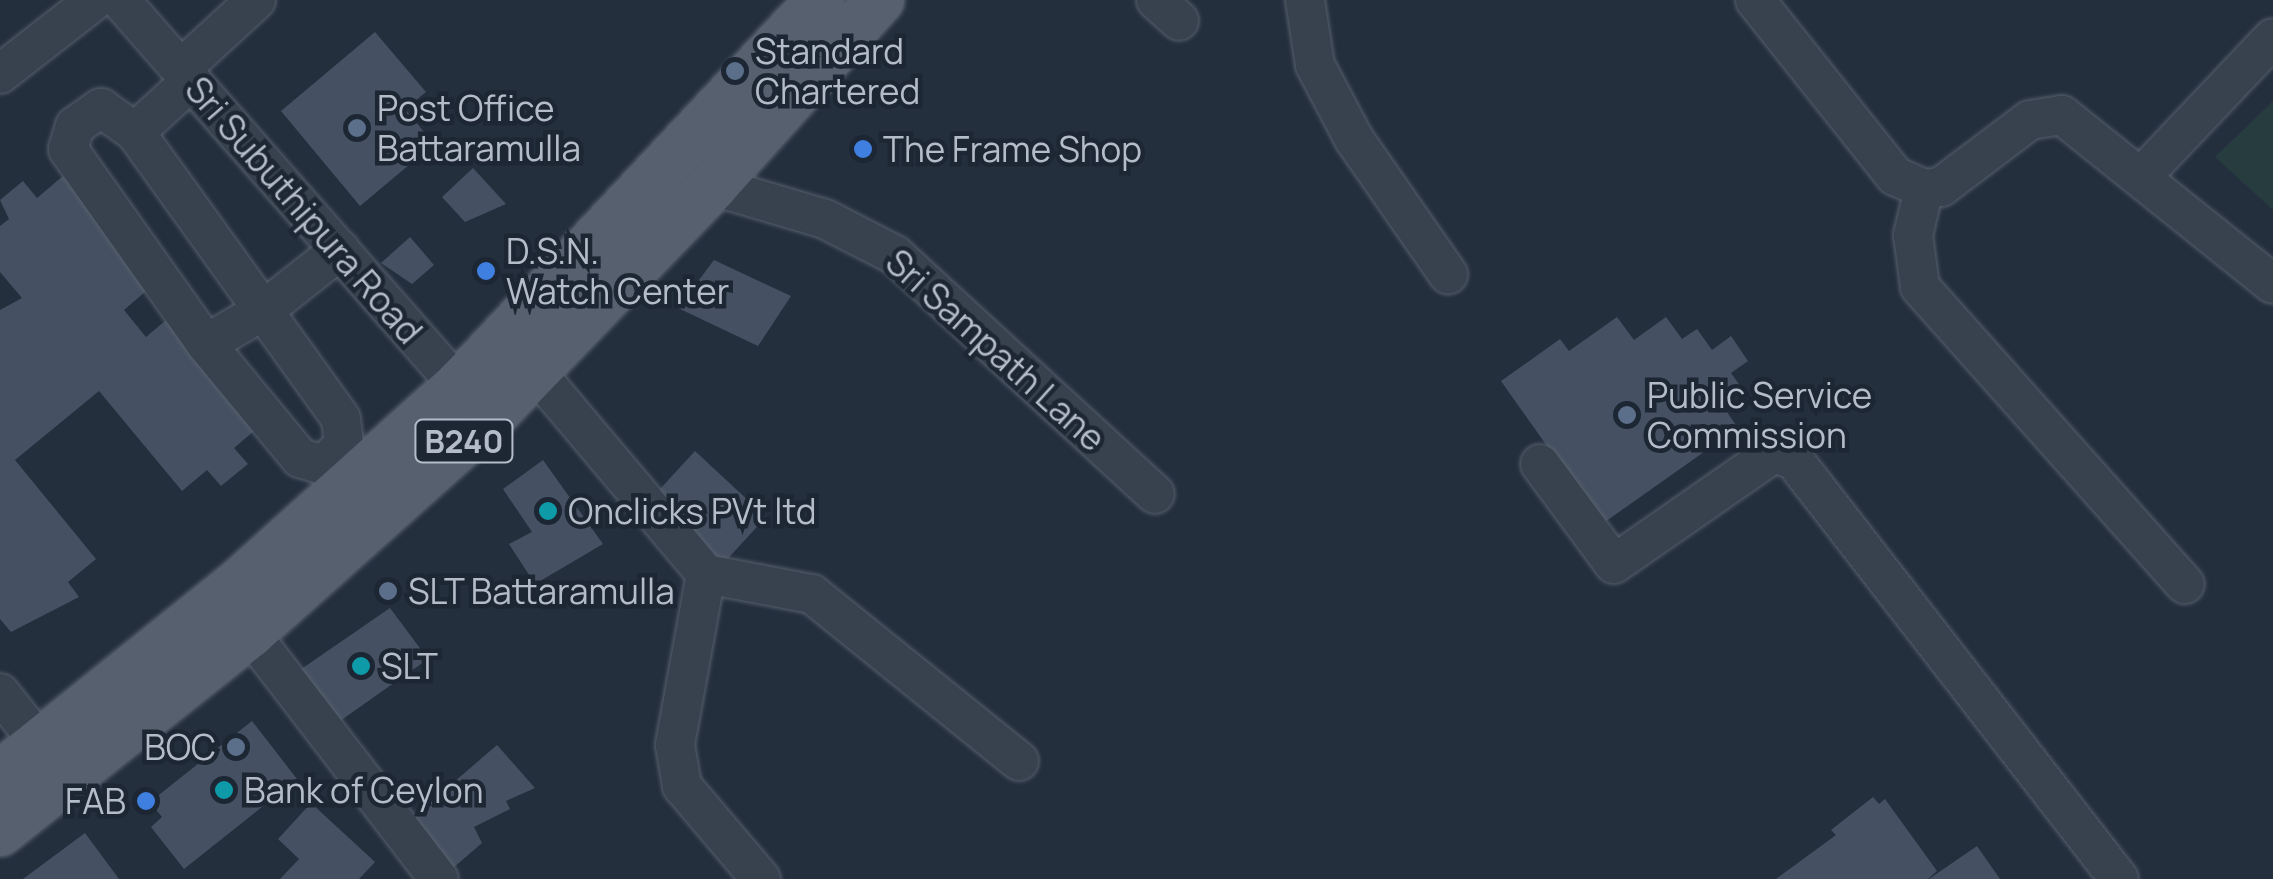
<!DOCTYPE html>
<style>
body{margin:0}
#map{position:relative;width:2273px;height:879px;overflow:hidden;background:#242f3e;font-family:Manrope,sans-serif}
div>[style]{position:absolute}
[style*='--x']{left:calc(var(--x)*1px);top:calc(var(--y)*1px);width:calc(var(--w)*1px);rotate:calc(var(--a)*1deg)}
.green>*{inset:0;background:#263c3f}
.building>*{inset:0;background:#455162}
.roads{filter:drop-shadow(0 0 2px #565f6c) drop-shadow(0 0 2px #565f6c)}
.minor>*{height:38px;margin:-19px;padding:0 19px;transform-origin:19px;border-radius:19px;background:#38414e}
.major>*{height:48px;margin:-24px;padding:0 24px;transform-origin:24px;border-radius:24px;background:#56606e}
.dots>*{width:28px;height:28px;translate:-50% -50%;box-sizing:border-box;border:5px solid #1d2633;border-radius:50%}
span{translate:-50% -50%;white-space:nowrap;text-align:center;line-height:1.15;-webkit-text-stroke:9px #1d2633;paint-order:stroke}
.shield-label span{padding:2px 8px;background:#1d2633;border:2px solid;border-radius:8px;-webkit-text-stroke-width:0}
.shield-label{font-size:32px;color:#b4bcc9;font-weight:700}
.poi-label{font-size:35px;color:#b4bcc9}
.left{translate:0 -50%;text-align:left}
.right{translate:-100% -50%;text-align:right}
.street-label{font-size:35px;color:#b4bcc9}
</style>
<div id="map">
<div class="green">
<i style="clip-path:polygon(2273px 101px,2273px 210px,2215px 157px)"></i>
</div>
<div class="building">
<i style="clip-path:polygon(375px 32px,426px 92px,405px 109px,434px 144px,360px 206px,281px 111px)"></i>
<i style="clip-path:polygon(473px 168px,506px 204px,465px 222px,442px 197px)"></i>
<i style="clip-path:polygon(63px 176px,153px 285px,124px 310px,146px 337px,172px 315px,261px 425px,234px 448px,248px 464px,221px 486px,207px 470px,182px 491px,99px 391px,15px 460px,96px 559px,68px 582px,79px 597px,11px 632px,0 619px,0 310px,22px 298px,0 272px,0 226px,9px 219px,0 200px,23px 181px,37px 198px)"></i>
<i style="clip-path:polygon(410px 237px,434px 265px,412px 284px,381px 263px)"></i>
<i style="clip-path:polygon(714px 260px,791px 296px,758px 346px,678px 308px)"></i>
<i style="clip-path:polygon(1617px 317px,1634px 340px,1666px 317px,1682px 339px,1697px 329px,1712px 350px,1731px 336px,1748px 361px,1731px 373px,1741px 387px,1720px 402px,1738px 428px,1602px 524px,1501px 381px,1560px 339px,1569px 351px)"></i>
<i style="clip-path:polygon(695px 451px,766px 517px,721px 566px,649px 501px)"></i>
<i style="clip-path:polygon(543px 460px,603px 544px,535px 584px,509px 544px,532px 532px,503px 489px)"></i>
<i style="clip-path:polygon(390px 608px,428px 659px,330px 728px,294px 674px)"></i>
<i style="clip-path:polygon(252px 721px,297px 779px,184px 869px,151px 827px,162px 817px,150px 802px)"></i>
<i style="clip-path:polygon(497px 745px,535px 788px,506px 801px,510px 809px,474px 827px,482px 843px,453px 868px,411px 819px)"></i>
<i style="clip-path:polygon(1873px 797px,1879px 804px,1885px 799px,1937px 871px,1928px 879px,1776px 879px,1836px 835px,1831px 830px)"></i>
<i style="clip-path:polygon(311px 803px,375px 862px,359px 879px,280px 879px,299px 859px,278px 839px)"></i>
<i style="clip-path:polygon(85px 833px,119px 879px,23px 879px)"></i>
<i style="clip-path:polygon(1977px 846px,2000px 879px,1929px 879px)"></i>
</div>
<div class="roads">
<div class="minor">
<i style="--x:120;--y:0;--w:540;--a:48.75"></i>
<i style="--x:1156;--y:0;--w:31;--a:42"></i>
<i style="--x:1305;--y:0;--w:66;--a:81.3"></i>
<i style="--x:1315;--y:65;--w:84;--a:62.2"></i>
<i style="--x:1354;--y:139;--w:165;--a:55.2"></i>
<i style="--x:1755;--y:0;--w:225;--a:51.5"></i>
<i style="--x:1895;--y:176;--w:32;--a:24"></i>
<i style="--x:1924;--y:189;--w:17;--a:-7"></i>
<i style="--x:1941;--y:187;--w:111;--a:-37"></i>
<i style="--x:2030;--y:120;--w:32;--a:-9"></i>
<i style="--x:2062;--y:115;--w:270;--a:38.7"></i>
<i style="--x:181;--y:69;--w:102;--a:-42.6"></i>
<i style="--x:0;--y:74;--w:120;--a:-37.9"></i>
<i style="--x:101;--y:108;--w:42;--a:35.2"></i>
<i style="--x:135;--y:132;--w:353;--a:54.3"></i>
<i style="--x:341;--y:419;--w:26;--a:83"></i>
<i style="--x:344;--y:445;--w:29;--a:136"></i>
<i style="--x:323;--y:465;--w:24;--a:-163"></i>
<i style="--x:300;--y:458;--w:148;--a:-129.5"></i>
<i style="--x:206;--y:344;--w:239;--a:-125.3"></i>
<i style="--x:68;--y:149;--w:24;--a:-73"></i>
<i style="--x:75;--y:126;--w:32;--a:-35"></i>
<i style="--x:135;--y:132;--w:76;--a:-42.3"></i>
<i style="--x:2142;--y:176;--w:190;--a:-46.5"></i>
<i style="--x:713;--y:186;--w:117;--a:16.4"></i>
<i style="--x:825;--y:219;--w:79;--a:27.2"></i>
<i style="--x:895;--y:255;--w:353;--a:42.6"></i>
<i style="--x:1924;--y:189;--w:47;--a:103.4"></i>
<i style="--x:1913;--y:235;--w:52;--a:82.3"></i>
<i style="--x:1920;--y:287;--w:398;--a:48.3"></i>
<i style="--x:206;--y:344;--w:67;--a:-30.4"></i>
<i style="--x:264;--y:310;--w:97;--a:-38.3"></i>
<i style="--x:535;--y:371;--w:265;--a:49.9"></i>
<i style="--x:706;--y:574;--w:108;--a:10.7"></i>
<i style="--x:812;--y:594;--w:266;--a:38.9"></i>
<i style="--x:1540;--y:464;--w:124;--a:53.5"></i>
<i style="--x:1614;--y:564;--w:195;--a:-34.8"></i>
<i style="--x:1774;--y:453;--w:21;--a:19"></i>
<i style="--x:1794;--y:460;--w:530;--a:52.2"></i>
<i style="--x:706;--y:574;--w:174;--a:100.3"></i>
<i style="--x:675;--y:745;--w:42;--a:80.3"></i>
<i style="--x:682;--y:786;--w:122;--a:49.7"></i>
<i style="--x:250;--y:633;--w:310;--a:52.5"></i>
<i style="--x:0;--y:693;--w:66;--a:51.7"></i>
</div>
<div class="major">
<i style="--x:0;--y:775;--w:307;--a:-38.8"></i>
<i style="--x:239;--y:583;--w:295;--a:-42"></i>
<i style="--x:458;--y:386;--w:529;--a:-46.84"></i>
<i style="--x:0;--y:832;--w:320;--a:-38.5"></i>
<i style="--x:250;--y:633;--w:319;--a:-41.8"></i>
<i style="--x:488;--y:420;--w:325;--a:-46.1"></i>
<i style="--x:713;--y:186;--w:250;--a:-48.1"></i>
</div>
</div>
<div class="dots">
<i style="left:735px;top:71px;background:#5c6f8a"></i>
<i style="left:357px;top:128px;background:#5c6f8a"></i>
<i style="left:863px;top:149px;background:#3f7fe0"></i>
<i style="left:486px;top:271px;background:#3f7fe0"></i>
<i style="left:1627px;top:415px;background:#5c6f8a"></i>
<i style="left:548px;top:511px;background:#0f9aa8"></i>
<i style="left:388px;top:591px;background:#5c6f8a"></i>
<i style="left:361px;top:666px;background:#0f9aa8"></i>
<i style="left:236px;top:747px;background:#5c6f8a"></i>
<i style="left:224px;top:790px;background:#0f9aa8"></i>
<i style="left:146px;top:801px;background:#3f7fe0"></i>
</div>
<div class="shield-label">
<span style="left:464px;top:441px">B240</span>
</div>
<div class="poi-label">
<span class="left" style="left:755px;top:71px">Standard<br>Chartered</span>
<span class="left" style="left:377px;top:128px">Post Office<br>Battaramulla</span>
<span class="left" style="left:883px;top:149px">The Frame Shop</span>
<span class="left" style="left:506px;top:271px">D.S.N.<br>Watch Center</span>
<span class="left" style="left:1647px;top:415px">Public Service<br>Commission</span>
<span class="left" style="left:568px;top:511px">Onclicks PVt ltd</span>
<span class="left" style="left:408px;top:591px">SLT Battaramulla</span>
<span class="left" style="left:381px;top:666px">SLT</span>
<span class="right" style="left:216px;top:747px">BOC</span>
<span class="left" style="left:244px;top:790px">Bank of Ceylon</span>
<span class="right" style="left:126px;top:801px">FAB</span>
</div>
<div class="street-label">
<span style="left:304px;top:210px;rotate:49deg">Sri Subuthipura Road</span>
<span style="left:996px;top:350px;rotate:42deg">Sri Sampath Lane</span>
</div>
</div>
